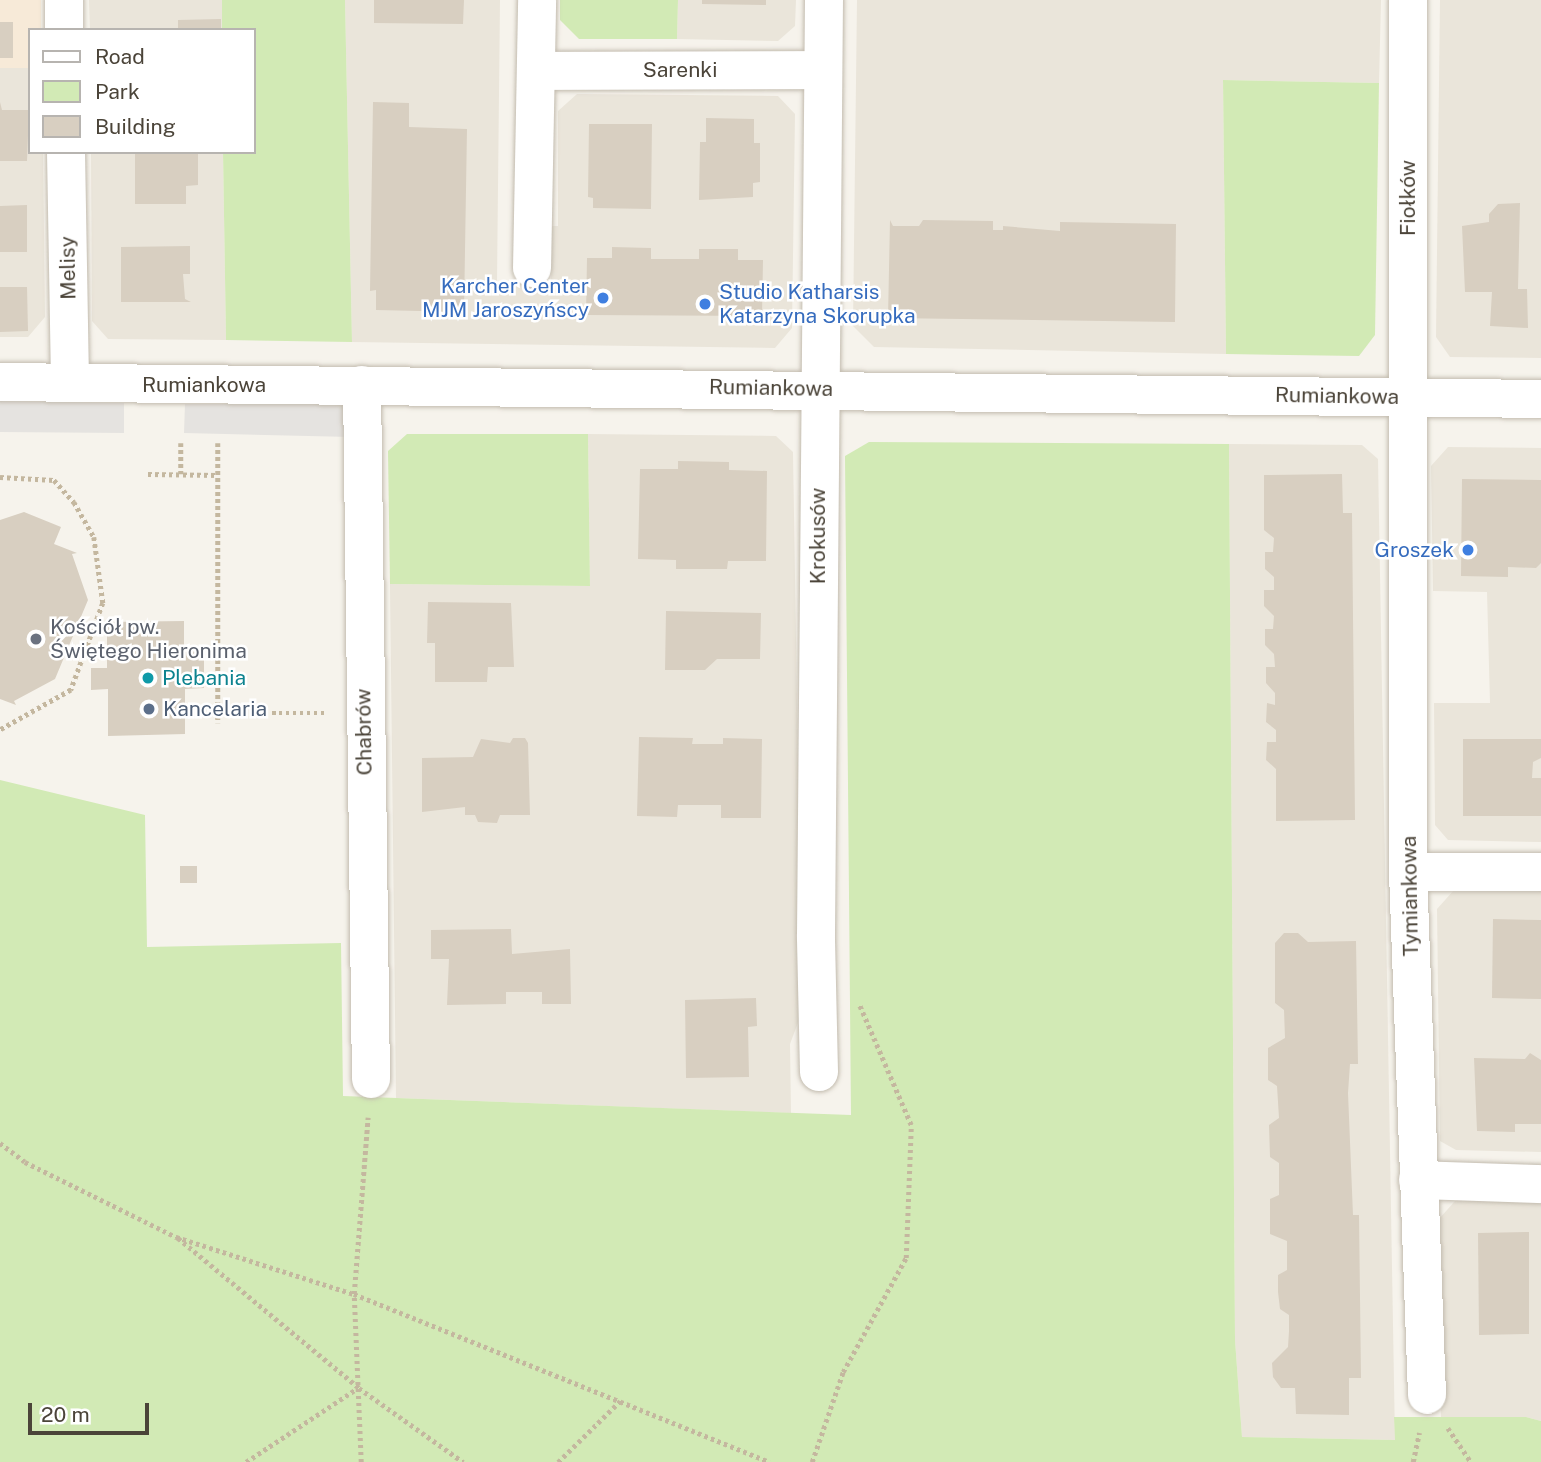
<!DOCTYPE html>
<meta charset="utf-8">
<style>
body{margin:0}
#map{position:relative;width:1541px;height:1462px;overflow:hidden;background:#f6f3ec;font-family:"Public Sans",sans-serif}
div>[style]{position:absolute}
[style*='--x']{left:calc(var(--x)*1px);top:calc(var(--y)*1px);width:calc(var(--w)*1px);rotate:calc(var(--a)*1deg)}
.residential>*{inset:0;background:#eae5da}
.commercial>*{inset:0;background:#f7ead8}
.green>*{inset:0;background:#d2eab5}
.parking>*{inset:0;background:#e5e3e0}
.building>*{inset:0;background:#d8cfc1}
.path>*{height:4.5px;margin-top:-2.25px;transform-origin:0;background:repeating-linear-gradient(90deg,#c4b79f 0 3.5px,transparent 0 7px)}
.roads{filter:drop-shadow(0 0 2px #c2bbae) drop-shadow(0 0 2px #c2bbae)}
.street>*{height:38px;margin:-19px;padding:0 19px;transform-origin:19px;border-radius:19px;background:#fff}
.dots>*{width:19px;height:19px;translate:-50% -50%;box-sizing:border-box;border:4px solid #fff;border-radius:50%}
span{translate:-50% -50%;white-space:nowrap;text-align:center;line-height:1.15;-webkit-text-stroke:5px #fff;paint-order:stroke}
.street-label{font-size:21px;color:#4b4439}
.shop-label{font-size:21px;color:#366cbe}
.right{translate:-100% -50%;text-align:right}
.left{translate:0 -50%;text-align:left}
.worship-label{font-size:21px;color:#5b616d}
.culture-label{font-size:21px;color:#0d838f}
.service-label{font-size:21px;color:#4e5e75}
.legend{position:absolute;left:28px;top:28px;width:228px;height:126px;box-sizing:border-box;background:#fff;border:2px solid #b7b4b0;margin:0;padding:9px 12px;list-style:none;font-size:21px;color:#4b4439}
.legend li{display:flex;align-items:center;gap:14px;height:35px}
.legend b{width:35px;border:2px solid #b7b4b0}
.scale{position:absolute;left:28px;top:1403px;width:121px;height:32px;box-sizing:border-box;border:4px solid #4b4439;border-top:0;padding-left:9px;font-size:21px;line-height:24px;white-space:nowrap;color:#4b4439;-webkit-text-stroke:5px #fff;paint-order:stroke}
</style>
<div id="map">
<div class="residential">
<i style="clip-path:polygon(89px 0,222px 0,222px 30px,90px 30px)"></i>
<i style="clip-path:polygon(345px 0,500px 0,497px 282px,551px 284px,552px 226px,558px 226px,558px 111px,577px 94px,778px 96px,795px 114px,792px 328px,775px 348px,352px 342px)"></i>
<i style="clip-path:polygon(678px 0,796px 0,795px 26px,778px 41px,677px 39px)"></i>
<i style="clip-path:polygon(857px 0,1381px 0,1379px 83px,1223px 80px,1226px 354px,874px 347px,853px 326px)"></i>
<i style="clip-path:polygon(1440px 0,1541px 0,1541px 358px,1450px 357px,1436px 337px)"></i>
<i style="clip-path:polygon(0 68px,30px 68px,30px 152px,43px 152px,45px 317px,28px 337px,0 337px)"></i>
<i style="clip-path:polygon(91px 152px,223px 152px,226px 340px,108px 339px,92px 321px)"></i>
<i style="clip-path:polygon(588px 434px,776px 436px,793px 452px,802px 1012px,790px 1044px,791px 1113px,396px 1098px,390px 584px,590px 586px)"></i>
<i style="clip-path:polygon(1229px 444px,1362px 445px,1378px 459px,1395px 1440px,1242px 1437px,1235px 1340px)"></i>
<i style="clip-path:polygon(1448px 447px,1541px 448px,1541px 842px,1448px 840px,1435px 825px,1434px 703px,1490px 703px,1487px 592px,1433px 591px,1431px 466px)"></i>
<i style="clip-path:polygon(1454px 890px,1541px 891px,1541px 1152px,1456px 1150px,1440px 1141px,1437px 909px)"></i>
<i style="clip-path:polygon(1456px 1200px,1541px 1202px,1541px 1421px,1526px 1417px,1441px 1419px,1438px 1220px)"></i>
</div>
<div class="commercial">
<i style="clip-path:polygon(0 0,41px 0,41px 30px,30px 30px,30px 68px,0 68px)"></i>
</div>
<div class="green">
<i style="clip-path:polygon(222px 0,345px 0,352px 342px,226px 340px,223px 152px,254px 152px,254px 30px,222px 30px)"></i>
<i style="clip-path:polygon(560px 0,678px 0,677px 39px,579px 39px,560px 20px)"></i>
<i style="clip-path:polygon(1223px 80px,1379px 83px,1375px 335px,1359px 356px,1226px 354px)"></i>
<i style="clip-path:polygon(407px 434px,588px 434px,590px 586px,390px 584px,388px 451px)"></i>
<i style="clip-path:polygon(869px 442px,1229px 444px,1235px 1340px,1242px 1437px,1395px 1440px,1394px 1417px,1526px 1417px,1541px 1421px,1541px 1462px,0 1462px,0 780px,145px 815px,147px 947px,341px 943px,343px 1096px,851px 1115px,845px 456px)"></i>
</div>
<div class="parking">
<i style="clip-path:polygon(0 401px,124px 403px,124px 433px,0 432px)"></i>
<i style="clip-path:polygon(185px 404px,353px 404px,352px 437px,184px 433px)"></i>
</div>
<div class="building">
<i style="clip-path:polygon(374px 0,464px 0,463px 24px,374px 23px)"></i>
<i style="clip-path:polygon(702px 0,766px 0,766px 5px,702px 4px)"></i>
<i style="clip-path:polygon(221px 19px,221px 30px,178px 30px,178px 20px)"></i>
<i style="clip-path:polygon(0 22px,13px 22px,13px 58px,0 58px)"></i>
<i style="clip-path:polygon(0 102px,2px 110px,29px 110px,27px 161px,0 161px)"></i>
<i style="clip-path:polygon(373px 102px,409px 103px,409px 127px,467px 129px,464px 312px,376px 310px,376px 290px,370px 291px)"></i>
<i style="clip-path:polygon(706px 118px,754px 119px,754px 143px,760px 143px,760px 182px,753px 183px,753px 197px,699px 200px,700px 142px,706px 142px)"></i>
<i style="clip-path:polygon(589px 124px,652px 124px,651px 209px,593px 208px,593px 198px,588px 197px)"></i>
<i style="clip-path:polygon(135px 152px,198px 153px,198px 185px,186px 186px,186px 204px,135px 204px)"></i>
<i style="clip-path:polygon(1520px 203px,1518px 289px,1527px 289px,1528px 328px,1490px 326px,1492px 292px,1465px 292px,1462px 226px,1489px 222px,1489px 214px,1498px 204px)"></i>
<i style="clip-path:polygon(27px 205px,27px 252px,0 252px,0 206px)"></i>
<i style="clip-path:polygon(890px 220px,893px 226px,919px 226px,923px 220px,993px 221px,993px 230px,1003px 230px,1003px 226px,1060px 231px,1060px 222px,1176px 224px,1175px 322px,888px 318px)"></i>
<i style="clip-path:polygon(190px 246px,190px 274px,183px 274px,185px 299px,191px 302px,121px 302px,121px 247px)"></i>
<i style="clip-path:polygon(612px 247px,651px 248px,651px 259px,699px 259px,699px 249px,738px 249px,738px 260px,763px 260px,762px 316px,586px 315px,587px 258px,612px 258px)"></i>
<i style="clip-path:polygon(0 287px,27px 287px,28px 331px,0 332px)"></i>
<i style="clip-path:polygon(678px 461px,729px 462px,729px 470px,767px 471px,766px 561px,728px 561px,727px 569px,676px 569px,676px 560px,638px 559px,640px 469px,678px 469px)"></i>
<i style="clip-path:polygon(1342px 474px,1343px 513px,1352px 513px,1355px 820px,1276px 821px,1276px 769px,1266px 760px,1267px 742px,1276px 742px,1276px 730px,1266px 722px,1267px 703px,1275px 705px,1275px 693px,1266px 683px,1266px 667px,1275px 667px,1274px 654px,1265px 645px,1265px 629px,1273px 629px,1274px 616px,1264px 606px,1264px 590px,1274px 590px,1274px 577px,1265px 569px,1265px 552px,1273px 552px,1274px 538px,1264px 530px,1264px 475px)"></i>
<i style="clip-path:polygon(1462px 479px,1541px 480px,1541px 563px,1536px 568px,1508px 567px,1508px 577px,1461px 576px)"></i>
<i style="clip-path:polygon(24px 512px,61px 527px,54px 544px,77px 553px,72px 554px,88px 600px,55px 679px,14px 701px,16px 705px,0 699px,0 520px)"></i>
<i style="clip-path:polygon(428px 602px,511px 603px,514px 667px,488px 667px,487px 682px,435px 682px,435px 643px,427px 643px)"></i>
<i style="clip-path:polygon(666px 611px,761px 613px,760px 659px,717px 659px,705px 670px,665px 670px)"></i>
<i style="clip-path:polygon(184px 621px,184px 652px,204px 651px,204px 688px,185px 689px,185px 734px,108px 736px,108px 689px,91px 690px,91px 668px,107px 668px,107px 622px)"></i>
<i style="clip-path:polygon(639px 737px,693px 738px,692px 744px,723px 744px,723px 738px,762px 739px,761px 818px,721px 818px,721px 805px,678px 805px,677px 817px,637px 816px)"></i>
<i style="clip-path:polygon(513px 738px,525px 738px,528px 743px,530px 815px,500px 815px,497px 823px,478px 822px,475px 815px,465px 815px,465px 807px,422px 812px,422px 758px,473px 757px,481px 739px,510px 743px)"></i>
<i style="clip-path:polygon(1463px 739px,1541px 739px,1541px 758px,1533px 762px,1532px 778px,1541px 778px,1541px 816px,1463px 816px)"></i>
<i style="clip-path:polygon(180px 866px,197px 866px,197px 883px,180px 883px)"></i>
<i style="clip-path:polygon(1493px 919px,1541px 920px,1541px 999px,1492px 998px)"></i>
<i style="clip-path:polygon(511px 929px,512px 954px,570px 949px,571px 1004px,542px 1004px,542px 992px,506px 992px,506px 1004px,447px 1005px,449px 959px,431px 959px,431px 930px)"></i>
<i style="clip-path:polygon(1284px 933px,1298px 933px,1308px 942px,1356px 941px,1358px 1064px,1350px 1064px,1348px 1093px,1353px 1215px,1359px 1215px,1361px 1378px,1349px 1378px,1349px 1415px,1296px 1414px,1295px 1388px,1281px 1388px,1273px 1377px,1272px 1363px,1288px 1347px,1289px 1331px,1289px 1315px,1280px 1309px,1278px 1292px,1278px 1275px,1287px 1270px,1287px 1241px,1270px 1234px,1270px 1199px,1279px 1195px,1279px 1163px,1270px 1157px,1269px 1125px,1279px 1118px,1277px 1086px,1268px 1080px,1268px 1048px,1285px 1038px,1284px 1010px,1275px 1003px,1275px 943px)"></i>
<i style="clip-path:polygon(756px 998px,757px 1026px,748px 1027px,749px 1077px,686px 1078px,685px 1000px)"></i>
<i style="clip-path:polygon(1530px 1053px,1541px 1060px,1541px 1124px,1515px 1124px,1515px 1132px,1477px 1131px,1474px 1058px,1525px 1059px)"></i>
<i style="clip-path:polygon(1529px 1232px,1529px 1334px,1479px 1335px,1478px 1233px)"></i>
</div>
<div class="path">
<i style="--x:181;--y:443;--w:31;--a:90"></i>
<i style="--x:218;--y:443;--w:280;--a:90"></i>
<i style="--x:148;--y:474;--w:70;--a:0.8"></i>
<i style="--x:0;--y:477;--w:54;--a:3.2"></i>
<i style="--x:54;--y:480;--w:30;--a:48"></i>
<i style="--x:74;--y:502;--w:40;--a:60.3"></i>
<i style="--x:94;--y:537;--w:67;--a:82.2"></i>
<i style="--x:103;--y:603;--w:93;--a:110.2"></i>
<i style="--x:71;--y:690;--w:81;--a:150.6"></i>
<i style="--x:272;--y:713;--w:55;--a:0"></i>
<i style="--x:0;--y:1143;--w:31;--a:37"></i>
<i style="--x:25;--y:1162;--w:169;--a:26.4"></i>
<i style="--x:176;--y:1237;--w:187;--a:17.8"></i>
<i style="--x:354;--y:1294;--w:448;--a:22"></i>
<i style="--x:178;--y:1238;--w:235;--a:39.6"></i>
<i style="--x:359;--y:1388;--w:128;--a:35.4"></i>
<i style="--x:1448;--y:1428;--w:41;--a:55.9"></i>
<i style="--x:246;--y:1462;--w:134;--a:-33.5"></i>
<i style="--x:361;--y:1462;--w:168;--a:-92.4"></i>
<i style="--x:354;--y:1294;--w:177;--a:-85.5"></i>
<i style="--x:558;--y:1462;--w:87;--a:-44.5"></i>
<i style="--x:812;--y:1462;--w:95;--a:-71"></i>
<i style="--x:843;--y:1372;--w:130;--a:-61.1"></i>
<i style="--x:906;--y:1258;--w:133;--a:-87.8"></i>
<i style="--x:911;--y:1125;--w:132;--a:-113.3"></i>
<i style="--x:1413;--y:1462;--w:30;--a:-78"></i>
</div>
<div class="roads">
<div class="street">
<i style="--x:64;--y:0;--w:30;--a:90"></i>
<i style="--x:1408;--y:0;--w:872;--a:90"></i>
<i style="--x:1408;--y:872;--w:523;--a:87.92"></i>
<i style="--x:536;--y:71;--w:287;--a:-0.2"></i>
<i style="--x:66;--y:152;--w:231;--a:89"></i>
<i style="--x:532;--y:268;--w:268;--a:-88.9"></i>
<i style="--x:0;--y:382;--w:1541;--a:0.63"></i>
<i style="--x:362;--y:385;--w:694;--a:89.26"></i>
<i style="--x:1408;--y:872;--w:133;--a:0"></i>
<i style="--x:819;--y:1072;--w:137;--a:-91.3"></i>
<i style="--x:816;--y:935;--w:935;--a:-89.51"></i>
<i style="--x:1418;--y:1180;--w:123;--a:1.9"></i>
</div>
</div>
<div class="dots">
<i style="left:603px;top:298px;background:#3f7fe0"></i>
<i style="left:705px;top:304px;background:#3f7fe0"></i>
<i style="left:1468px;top:550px;background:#3f7fe0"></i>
<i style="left:36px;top:639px;background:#6b7280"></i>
<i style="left:148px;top:678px;background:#0f9aa8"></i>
<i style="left:149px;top:709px;background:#5c6f8a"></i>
</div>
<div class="street-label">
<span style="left:680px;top:70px">Sarenki</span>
<span style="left:1408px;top:198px;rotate:-90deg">Fiołków</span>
<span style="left:68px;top:268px;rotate:-91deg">Melisy</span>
<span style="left:204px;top:385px">Rumiankowa</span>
<span style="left:771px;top:388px;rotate:1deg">Rumiankowa</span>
<span style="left:1337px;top:396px;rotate:1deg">Rumiankowa</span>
<span style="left:818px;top:536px;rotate:-90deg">Krokusów</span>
<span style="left:364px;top:732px;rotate:-91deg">Chabrów</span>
<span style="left:1410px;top:896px;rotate:-91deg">Tymiankowa</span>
</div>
<div class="shop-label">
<span class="right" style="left:589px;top:298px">Karcher Center<br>MJM Jaroszyńscy</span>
<span class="left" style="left:719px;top:304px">Studio Katharsis<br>Katarzyna Skorupka</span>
<span class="right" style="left:1454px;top:550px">Groszek</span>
</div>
<div class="worship-label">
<span class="left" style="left:50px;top:639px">Kościół pw.<br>Świętego Hieronima</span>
</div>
<div class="culture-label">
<span class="left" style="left:162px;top:678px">Plebania</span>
</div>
<div class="service-label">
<span class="left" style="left:163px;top:709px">Kancelaria</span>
</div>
<ul class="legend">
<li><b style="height:9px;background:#fff"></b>Road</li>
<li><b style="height:19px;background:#d2eab5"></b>Park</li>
<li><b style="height:19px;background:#d8cfc1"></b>Building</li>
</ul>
<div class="scale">20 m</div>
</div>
